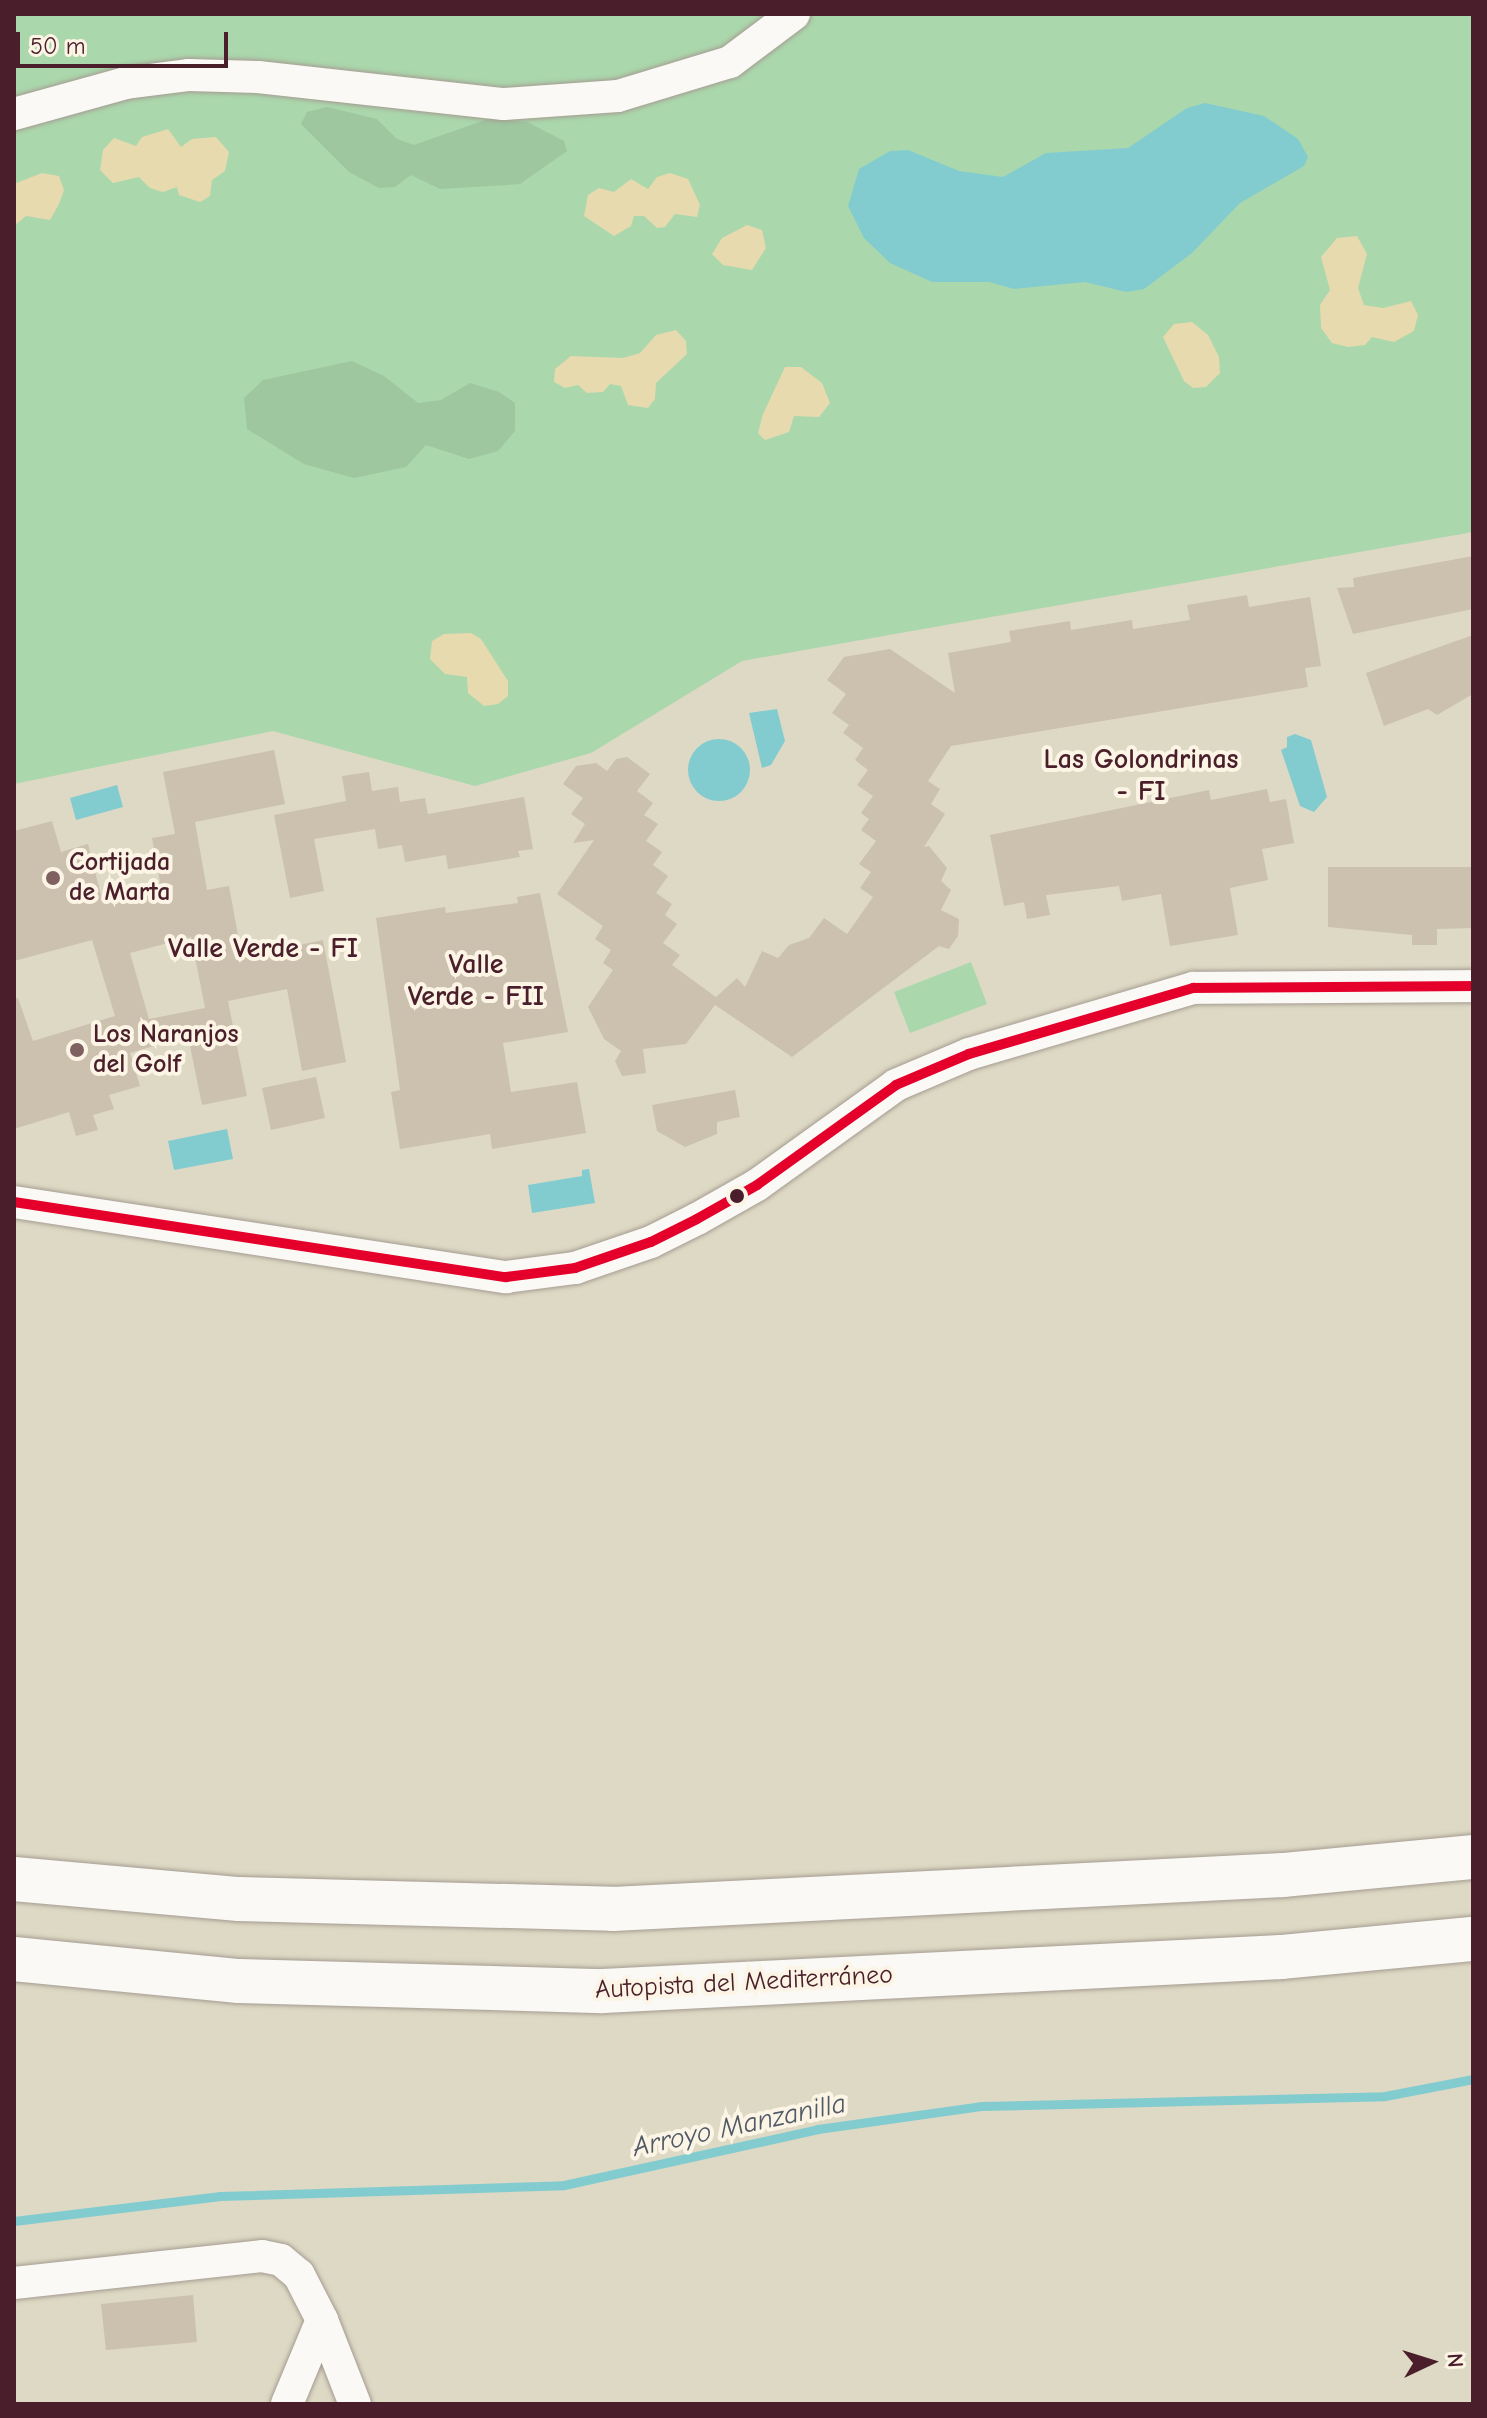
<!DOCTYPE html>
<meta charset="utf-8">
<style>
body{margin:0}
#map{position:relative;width:1487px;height:2418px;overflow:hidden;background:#ded9c4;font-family:"Comic Neue",sans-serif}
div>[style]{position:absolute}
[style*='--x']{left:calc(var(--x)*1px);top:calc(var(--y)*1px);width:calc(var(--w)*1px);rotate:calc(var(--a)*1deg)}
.green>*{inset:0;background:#abd7ac}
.forest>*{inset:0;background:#9ec69f}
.sand>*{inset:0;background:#e7daaf}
.water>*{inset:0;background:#82ccd0}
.round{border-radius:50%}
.stream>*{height:9px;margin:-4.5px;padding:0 4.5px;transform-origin:4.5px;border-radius:4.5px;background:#82ccd0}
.building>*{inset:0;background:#ccc0af}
.roads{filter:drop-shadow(0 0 2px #a59c92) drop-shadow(0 0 2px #a59c92)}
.minor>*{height:32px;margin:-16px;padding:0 16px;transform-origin:16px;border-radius:16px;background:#faf9f6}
.highway>*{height:44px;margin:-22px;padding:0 22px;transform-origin:22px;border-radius:22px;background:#faf9f6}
.bus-1>*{height:10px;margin:-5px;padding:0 5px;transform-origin:5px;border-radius:5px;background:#e4002b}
.dots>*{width:22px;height:22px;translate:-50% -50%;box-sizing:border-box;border:4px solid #fcf5e5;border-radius:50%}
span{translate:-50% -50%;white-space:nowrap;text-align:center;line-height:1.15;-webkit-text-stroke:8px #fcf5e5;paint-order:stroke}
.poi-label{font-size:26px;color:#4a1f2b;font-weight:700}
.left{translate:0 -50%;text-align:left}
.street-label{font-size:26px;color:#4a1f2b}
.neighbourhood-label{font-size:28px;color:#4a1f2b;font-weight:700}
.water-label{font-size:28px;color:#505966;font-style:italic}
.frame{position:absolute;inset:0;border:16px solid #4a1f2b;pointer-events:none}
.north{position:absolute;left:1391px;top:2322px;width:80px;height:80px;-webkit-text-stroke:6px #fcf5e5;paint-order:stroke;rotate:86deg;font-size:22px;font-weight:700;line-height:32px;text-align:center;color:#4a1f2b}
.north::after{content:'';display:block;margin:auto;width:28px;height:36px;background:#4a1f2b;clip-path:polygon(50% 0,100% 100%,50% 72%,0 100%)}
.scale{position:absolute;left:16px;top:32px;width:212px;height:36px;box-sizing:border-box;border:4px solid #4a1f2b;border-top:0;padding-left:10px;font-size:24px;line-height:28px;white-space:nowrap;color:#4a1f2b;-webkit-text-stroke:6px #fcf5e5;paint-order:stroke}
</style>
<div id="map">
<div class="green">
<i style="clip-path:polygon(14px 14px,1473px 14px,1473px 532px,742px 661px,591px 753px,475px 786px,273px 731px,14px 784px)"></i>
<i style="clip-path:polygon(971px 962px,987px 1004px,910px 1033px,894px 992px)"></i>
</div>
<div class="forest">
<i style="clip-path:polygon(327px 107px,377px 119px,397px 139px,414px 145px,491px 118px,527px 122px,564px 141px,567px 151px,520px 184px,440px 189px,411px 175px,395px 187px,379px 188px,349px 172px,301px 124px,307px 112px)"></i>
<i style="clip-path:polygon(352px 361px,384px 376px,418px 403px,441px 400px,470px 383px,499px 392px,515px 403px,515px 431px,498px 451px,469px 459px,426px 445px,406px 467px,354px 478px,304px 464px,247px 429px,244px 398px,263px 380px)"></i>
</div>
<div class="sand">
<i style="clip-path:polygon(168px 129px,181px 147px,192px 139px,216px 137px,229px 152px,225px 171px,212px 180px,210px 196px,200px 202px,179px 195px,177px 187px,163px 192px,150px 188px,139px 177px,113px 183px,100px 170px,103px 150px,114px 138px,136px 146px,142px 137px)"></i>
<i style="clip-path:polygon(42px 173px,59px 176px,64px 190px,59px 204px,50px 220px,26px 216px,14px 226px,14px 184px)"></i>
<i style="clip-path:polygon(670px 173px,688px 179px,700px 205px,697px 217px,675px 214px,665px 227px,657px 228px,644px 216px,634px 216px,631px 226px,614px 236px,584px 216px,588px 195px,599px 188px,614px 192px,631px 179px,648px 189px,657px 177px)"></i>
<i style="clip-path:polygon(747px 225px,762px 230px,766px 248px,752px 270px,723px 265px,712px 254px,722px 238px)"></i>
<i style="clip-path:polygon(1357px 236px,1367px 254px,1358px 288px,1364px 305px,1383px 308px,1411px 301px,1418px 315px,1414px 331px,1394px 342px,1372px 337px,1365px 345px,1348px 347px,1332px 343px,1321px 328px,1320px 305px,1330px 290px,1321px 257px,1337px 238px)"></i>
<i style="clip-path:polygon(1192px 322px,1208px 335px,1219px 357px,1220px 373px,1206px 387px,1193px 388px,1184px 381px,1163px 337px,1174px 324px)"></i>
<i style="clip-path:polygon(676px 330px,686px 341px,687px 354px,656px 383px,655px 399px,648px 408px,628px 405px,621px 386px,610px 384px,603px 392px,587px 393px,578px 385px,565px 388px,554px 382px,555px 369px,571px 356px,623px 358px,640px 353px,656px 335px)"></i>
<i style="clip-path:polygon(785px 367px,801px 367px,822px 383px,830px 403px,819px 417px,794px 416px,789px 432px,765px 440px,758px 433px,763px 414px)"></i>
<i style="clip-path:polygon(471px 633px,481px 639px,508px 681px,508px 696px,498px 704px,484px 706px,468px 693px,467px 677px,445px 674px,430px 659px,432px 641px,444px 634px)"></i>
</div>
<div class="water">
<i style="clip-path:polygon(1205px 103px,1264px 116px,1298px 139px,1308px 157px,1304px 166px,1240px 203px,1192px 253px,1144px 289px,1126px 292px,1085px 282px,1014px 289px,989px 282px,932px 282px,890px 263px,864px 238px,848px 206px,859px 169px,890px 151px,908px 150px,959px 171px,1003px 177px,1046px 153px,1128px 148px,1187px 108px)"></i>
<i style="clip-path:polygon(777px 709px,785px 741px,771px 765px,762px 768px,749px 713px)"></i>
<i style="clip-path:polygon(1295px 734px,1311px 740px,1327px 797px,1314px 812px,1300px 806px,1281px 750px,1287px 747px,1287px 737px)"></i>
<i class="round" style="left:688px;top:739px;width:62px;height:62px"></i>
<i style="clip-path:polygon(117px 785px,123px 807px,76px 820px,70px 798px)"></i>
<i style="clip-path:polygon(227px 1129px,233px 1159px,174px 1170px,168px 1141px)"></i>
<i style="clip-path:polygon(589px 1169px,595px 1203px,532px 1213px,528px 1185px,582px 1176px,582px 1170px)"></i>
</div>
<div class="stream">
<i style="--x:14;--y:2221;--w:208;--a:-6.9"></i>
<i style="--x:220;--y:2196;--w:344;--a:-1.8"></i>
<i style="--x:564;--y:2185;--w:260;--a:-12.4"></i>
<i style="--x:818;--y:2129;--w:166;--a:-8"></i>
<i style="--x:982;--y:2106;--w:403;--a:-1.4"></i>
<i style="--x:1385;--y:2096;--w:90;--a:-10.9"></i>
</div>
<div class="building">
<i style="clip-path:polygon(1473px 556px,1473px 609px,1353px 634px,1337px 588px,1354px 587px,1353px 578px)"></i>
<i style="clip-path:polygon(1247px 595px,1249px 607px,1310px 597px,1321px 666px,1305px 668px,1308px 687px,951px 746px,928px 781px,940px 789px,931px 804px,945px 814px,924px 847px,929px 846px,947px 868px,941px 881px,951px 890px,941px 910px,959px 919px,958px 936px,949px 949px,939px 946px,792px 1057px,715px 1005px,686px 1044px,643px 1049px,646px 1073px,622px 1076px,615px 1061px,621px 1051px,604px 1039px,588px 1007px,613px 970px,603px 963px,611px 950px,595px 939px,603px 926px,557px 894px,594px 840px,573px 843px,585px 824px,571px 814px,583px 798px,563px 784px,576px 766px,596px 763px,607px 771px,616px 759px,627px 757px,650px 774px,637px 791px,653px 803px,644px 815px,658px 824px,646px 841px,662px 852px,653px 865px,668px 876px,656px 893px,672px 904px,665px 915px,677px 924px,663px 943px,680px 955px,672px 965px,716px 997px,737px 978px,745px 987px,762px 951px,778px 958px,789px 945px,809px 938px,824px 918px,847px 934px,873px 897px,860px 888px,871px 872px,859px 864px,876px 841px,861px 830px,869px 819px,861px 813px,873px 796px,857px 785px,868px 770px,855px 760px,863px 748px,843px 733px,849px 725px,832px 713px,846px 694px,827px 680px,844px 657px,890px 649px,955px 693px,948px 653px,1011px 642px,1009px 631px,1070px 621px,1071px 630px,1132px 620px,1133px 629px,1190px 620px,1187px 605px)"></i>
<i style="clip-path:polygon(1473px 635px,1473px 694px,1437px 715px,1428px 709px,1384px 726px,1366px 673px)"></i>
<i style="clip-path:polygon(evenodd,274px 750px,285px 804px,195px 822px,207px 890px,229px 886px,242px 957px,323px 940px,346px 1062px,302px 1071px,287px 989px,228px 1001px,247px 1096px,202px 1105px,188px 1036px,130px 1053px,140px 1086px,109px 1095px,114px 1109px,93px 1115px,98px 1130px,76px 1136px,69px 1112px,14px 1129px,14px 999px,18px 998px,33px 1041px,115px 1016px,92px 940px,14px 961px,14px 831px,52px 821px,61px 852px,88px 844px,102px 899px,160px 882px,152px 838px,175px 834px,163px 772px,274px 750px,191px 937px,205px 1008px,149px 1019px,130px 953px,191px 937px)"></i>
<i style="clip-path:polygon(369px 772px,372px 791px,398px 787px,400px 802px,425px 798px,428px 814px,524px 797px,533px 849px,518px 851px,520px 857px,448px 869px,446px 855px,405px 862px,402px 845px,378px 849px,375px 829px,314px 839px,324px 891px,290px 898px,274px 815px,346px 801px,342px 776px)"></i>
<i style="clip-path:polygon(1267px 789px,1270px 802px,1286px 799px,1294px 843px,1262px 849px,1268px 880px,1230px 888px,1238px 935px,1170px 946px,1161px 894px,1122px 901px,1119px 886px,1046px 895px,1050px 915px,1027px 919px,1024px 902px,1004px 906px,990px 835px,1209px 790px,1211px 800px)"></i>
<i style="clip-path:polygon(1328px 867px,1473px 867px,1473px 928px,1437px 929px,1437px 945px,1412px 945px,1412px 935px,1328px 927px)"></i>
<i style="clip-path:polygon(540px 893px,568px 1032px,503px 1043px,511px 1092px,577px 1082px,586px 1133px,492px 1149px,490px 1134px,400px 1149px,391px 1092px,400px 1090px,376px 918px,445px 907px,446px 913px,518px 903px,517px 897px)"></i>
<i style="clip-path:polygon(316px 1077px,325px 1118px,271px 1130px,262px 1088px)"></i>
<i style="clip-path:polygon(735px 1090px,740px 1117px,717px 1122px,717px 1134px,685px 1147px,657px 1131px,652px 1105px)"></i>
<i style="clip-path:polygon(193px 2295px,197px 2342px,106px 2350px,101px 2304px)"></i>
</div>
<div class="roads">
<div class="minor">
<i style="--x:14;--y:114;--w:116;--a:-15.5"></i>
<i style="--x:126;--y:83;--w:64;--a:-7.2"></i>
<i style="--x:189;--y:75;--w:69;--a:1.7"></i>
<i style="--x:258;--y:77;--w:247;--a:6.3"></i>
<i style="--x:504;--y:104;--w:114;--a:-4"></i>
<i style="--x:618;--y:96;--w:117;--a:-16.9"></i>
<i style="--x:730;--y:62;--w:80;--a:-36.9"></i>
<i style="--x:14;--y:1202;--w:498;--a:8.7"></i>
<i style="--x:506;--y:1277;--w:70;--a:-7.4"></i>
<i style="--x:575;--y:1268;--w:80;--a:-18.9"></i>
<i style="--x:651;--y:1242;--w:51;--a:-26.6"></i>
<i style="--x:697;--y:1219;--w:69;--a:-29.5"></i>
<i style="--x:757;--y:1185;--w:171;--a:-35.7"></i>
<i style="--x:896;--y:1085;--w:79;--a:-23"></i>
<i style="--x:969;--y:1054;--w:234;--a:-16.4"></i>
<i style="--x:1193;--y:988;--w:280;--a:-0.4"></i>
<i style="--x:14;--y:2283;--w:249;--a:-6.2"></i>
<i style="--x:262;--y:2256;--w:19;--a:12"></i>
<i style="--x:281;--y:2260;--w:23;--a:40"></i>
<i style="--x:299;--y:2275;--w:51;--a:62.9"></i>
<i style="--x:322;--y:2320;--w:90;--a:68.6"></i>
<i style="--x:287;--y:2404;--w:91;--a:-67.4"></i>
</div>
<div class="highway">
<i style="--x:14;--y:1879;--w:226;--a:5.1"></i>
<i style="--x:239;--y:1899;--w:374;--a:1.5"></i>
<i style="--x:613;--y:1909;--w:671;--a:-2.91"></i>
<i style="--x:1283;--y:1875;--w:191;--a:-5.4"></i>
<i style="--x:14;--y:1959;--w:226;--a:5.6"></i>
<i style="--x:239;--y:1981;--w:364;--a:1.6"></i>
<i style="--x:603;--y:1991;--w:679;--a:-2.87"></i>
<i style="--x:1281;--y:1957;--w:193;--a:-5.4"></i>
</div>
</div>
<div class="bus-1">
<i style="--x:14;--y:1202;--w:498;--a:8.7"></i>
<i style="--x:506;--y:1277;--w:70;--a:-7.4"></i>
<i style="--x:575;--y:1268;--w:80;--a:-18.9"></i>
<i style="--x:651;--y:1242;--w:51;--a:-26.6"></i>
<i style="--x:697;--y:1219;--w:69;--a:-29.5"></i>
<i style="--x:757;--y:1185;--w:171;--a:-35.7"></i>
<i style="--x:896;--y:1085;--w:79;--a:-23"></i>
<i style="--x:969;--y:1054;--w:234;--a:-16.4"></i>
<i style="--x:1193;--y:988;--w:280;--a:-0.4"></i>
</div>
<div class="dots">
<i style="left:53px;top:878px;background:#7e6061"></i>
<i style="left:77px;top:1050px;background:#7e6061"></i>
<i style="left:737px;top:1196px;background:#4a1f2b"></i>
</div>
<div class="poi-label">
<span class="left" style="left:69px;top:878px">Cortijada<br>de Marta</span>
<span class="left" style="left:93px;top:1050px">Los Naranjos<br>del Golf</span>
</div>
<div class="street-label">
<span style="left:744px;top:1983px;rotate:-3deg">Autopista del Mediterráneo</span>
</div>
<div class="neighbourhood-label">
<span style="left:1141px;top:775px">Las Golondrinas<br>- FI</span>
<span style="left:263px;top:948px">Valle Verde - FI</span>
<span style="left:476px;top:980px">Valle<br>Verde - FII</span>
</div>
<div class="water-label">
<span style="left:739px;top:2125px;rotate:-12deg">Arroyo Manzanilla</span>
</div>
<div class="frame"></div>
<div class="north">N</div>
<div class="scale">50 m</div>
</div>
